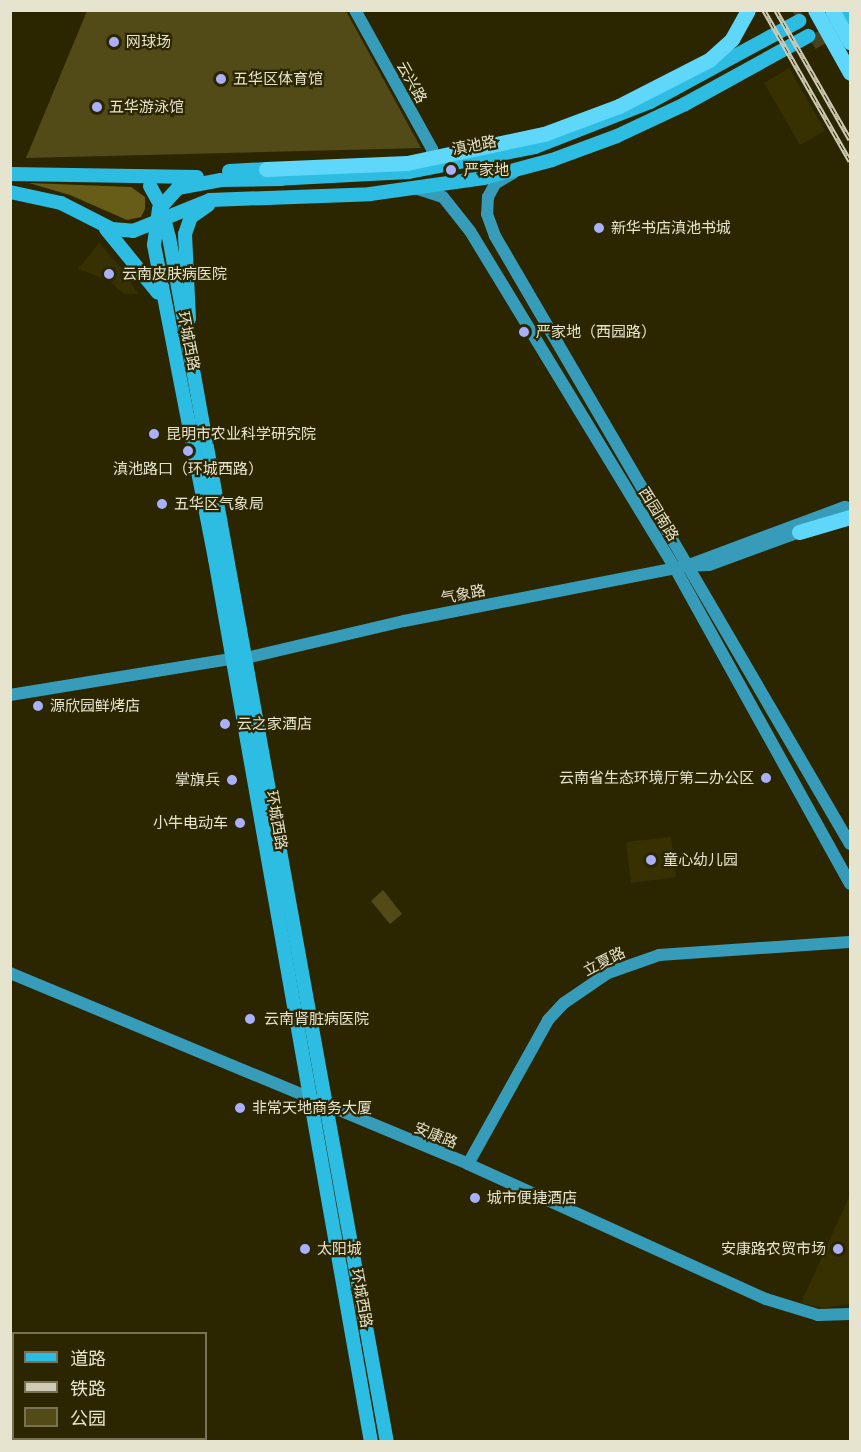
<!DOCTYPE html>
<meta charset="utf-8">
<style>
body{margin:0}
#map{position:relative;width:861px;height:1452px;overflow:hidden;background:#2c2600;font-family:Barlow,"Noto Sans SC",sans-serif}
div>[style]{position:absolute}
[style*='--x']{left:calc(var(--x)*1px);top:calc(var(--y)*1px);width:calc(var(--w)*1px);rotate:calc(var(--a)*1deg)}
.built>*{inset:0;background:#373000}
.green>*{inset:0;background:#534b17}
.forest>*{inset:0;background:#685d18}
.primary-tunnel>*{height:14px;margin-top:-7px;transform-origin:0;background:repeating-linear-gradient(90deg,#48421f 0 14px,transparent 0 21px)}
.secondary>*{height:12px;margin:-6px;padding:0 6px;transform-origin:6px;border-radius:6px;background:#369cb9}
.primary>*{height:14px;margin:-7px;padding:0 7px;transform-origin:7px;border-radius:7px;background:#2ebde2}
.highway>*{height:15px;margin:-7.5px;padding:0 7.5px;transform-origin:7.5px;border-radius:7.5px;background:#5ed7fb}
.rail>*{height:4.5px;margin-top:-2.25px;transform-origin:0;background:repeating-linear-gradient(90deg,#2c2600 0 7px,#cfcbb5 0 14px);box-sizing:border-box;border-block:2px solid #cfcbb5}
.dots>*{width:16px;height:16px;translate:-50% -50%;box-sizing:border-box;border:3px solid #2c2600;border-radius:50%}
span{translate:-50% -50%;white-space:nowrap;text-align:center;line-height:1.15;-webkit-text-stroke:4.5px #2c2600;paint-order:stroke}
.poi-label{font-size:15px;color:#e6e3cf}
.left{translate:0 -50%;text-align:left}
.right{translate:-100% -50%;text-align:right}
.street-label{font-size:15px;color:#e6e3cf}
.frame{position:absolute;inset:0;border:12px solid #e6e3cf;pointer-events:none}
.legend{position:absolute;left:12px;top:1332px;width:195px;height:108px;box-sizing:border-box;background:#2c2600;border:2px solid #767253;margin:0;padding:8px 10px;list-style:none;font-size:18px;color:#e6e3cf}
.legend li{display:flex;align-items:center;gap:12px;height:30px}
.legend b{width:30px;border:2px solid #767253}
</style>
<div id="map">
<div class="built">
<i style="clip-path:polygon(789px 68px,825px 131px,800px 145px,764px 83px)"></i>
<i style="clip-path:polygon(99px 243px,122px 269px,138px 294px,124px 294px,108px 280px,78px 269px)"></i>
<i style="clip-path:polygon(671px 837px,676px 877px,631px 883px,626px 842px)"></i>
<i style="clip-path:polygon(850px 1195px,850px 1304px,824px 1308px,801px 1303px)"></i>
</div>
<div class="green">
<i style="clip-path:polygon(87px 11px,346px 11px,421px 148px,26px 158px)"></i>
<i style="clip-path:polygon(383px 890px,402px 914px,390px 924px,371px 901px)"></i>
</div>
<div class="forest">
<i style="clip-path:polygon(29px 183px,131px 187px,145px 197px,145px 209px,141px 217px,127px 220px,70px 195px)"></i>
</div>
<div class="primary-tunnel">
<i style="--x:794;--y:14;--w:7;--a:-34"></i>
<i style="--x:812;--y:43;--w:28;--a:-30"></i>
</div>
<div class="secondary">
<i style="--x:355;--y:10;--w:159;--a:61"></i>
<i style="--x:432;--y:149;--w:18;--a:74"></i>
<i style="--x:513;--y:173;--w:21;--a:149"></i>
<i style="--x:495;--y:184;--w:15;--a:118"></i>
<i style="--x:488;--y:197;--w:17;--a:93"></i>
<i style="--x:487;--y:214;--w:23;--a:70"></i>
<i style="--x:495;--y:236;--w:704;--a:59.72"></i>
<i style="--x:418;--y:189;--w:26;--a:18"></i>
<i style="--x:443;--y:197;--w:43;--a:51.5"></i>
<i style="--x:470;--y:231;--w:394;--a:58.7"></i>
<i style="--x:675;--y:568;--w:361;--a:61"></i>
<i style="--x:799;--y:532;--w:96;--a:159.9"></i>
<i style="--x:709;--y:565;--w:23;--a:178"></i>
<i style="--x:686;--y:566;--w:170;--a:-20.4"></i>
<i style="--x:246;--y:658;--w:162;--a:-13.2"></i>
<i style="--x:404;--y:621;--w:282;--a:-11"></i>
<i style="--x:10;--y:695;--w:224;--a:-9.3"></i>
<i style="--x:10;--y:973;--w:496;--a:22.6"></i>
<i style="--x:468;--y:1164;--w:327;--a:24.4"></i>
<i style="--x:766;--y:1299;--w:54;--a:17.1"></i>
<i style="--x:818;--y:1315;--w:32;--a:-2"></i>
<i style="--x:468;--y:1164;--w:165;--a:-60.9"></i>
<i style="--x:548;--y:1020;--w:23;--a:-47"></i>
<i style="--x:564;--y:1003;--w:53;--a:-34.3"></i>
<i style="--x:608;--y:973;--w:54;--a:-19.4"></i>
<i style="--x:659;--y:955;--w:191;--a:-3.9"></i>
</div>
<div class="primary">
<i style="--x:844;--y:10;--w:14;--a:65"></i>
<i style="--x:229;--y:171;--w:37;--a:-3"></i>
<i style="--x:10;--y:174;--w:187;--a:0.9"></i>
<i style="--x:274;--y:179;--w:135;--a:-3"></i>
<i style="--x:409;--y:172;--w:128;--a:-11.2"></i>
<i style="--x:535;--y:147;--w:123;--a:-21.4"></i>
<i style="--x:650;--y:102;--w:170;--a:-28.5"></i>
<i style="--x:282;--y:179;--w:61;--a:179.1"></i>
<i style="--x:221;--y:180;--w:44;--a:169.5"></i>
<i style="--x:178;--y:188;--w:28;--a:132"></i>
<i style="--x:159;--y:209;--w:36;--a:98"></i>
<i style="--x:154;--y:245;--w:320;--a:79"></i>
<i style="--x:215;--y:559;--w:897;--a:79.98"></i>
<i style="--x:150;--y:186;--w:23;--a:61"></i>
<i style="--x:161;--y:206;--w:32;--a:76"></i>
<i style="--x:169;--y:237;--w:1225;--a:79.75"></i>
<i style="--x:10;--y:192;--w:52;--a:12.2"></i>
<i style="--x:61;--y:203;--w:57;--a:27"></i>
<i style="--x:112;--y:229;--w:21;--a:5"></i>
<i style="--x:133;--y:231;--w:83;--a:-21.9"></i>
<i style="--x:210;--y:200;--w:160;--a:-2.1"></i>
<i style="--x:370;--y:194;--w:115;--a:-8"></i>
<i style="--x:484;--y:178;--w:70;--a:-14.8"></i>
<i style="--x:552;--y:160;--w:69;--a:-20.3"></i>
<i style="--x:617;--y:136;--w:75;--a:-25.2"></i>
<i style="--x:685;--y:104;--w:141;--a:-28.9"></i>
<i style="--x:106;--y:229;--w:82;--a:50.9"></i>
<i style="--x:189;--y:319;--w:85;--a:-92.7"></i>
<i style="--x:185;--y:234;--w:18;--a:-71"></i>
<i style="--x:191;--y:217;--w:21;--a:-35"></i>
</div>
<div class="highway">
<i style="--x:815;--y:10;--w:72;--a:60.9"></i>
<i style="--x:832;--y:10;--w:37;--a:61"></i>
<i style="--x:266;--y:169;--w:141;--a:-2.4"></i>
<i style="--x:407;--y:163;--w:140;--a:-12"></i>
<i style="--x:544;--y:134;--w:80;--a:-20.5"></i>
<i style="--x:619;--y:106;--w:101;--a:-27.1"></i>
<i style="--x:709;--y:60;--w:31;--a:-42"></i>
<i style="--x:732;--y:39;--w:33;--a:-61"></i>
<i style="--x:799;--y:532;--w:53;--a:-16.4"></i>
</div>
<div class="rail">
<i style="--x:764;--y:10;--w:174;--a:60.3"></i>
<i style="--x:776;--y:10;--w:149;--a:60.2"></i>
</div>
<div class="dots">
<i style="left:114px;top:42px;background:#aab0fb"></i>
<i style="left:221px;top:79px;background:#aab0fb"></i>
<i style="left:97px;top:107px;background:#aab0fb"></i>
<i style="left:451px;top:170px;background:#aab0fb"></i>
<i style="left:599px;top:228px;background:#aab0fb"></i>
<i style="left:109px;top:274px;background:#aab0fb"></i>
<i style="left:524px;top:332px;background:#aab0fb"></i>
<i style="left:154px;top:434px;background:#aab0fb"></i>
<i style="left:188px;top:451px;background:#aab0fb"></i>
<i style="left:162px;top:504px;background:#aab0fb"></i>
<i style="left:38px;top:706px;background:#aab0fb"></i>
<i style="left:225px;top:724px;background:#aab0fb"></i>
<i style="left:766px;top:778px;background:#aab0fb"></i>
<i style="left:232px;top:780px;background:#aab0fb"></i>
<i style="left:240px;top:823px;background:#aab0fb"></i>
<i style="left:651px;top:860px;background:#aab0fb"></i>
<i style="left:250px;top:1019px;background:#aab0fb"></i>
<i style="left:240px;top:1108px;background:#aab0fb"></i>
<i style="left:475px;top:1198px;background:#aab0fb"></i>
<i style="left:305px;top:1249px;background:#aab0fb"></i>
<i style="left:838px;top:1249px;background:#aab0fb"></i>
</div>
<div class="poi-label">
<span class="left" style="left:126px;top:42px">网球场</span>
<span class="left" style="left:233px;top:79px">五华区体育馆</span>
<span class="left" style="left:109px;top:107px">五华游泳馆</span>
<span class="left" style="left:464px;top:170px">严家地</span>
<span class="left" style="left:611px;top:228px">新华书店滇池书城</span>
<span class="left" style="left:122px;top:274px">云南皮肤病医院</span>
<span class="left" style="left:536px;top:332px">严家地（西园路）</span>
<span class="left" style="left:166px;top:434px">昆明市农业科学研究院</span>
<span style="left:188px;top:469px">滇池路口（环城西路）</span>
<span class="left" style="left:174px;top:504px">五华区气象局</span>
<span class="left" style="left:50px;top:706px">源欣园鲜烤店</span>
<span class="left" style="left:237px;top:724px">云之家酒店</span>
<span class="right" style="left:754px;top:778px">云南省生态环境厅第二办公区</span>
<span class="right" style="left:220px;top:780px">掌旗兵</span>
<span class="right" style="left:228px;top:823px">小牛电动车</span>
<span class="left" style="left:663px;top:860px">童心幼儿园</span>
<span class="left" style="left:264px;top:1019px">云南肾脏病医院</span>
<span class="left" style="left:252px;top:1108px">非常天地商务大厦</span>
<span class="left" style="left:487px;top:1198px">城市便捷酒店</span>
<span class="left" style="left:317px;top:1249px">太阳城</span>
<span class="right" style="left:826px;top:1249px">安康路农贸市场</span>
</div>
<div class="street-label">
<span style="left:412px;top:82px;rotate:61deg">云兴路</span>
<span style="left:474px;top:145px;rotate:-11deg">滇池路</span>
<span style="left:189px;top:341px;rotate:79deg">环城西路</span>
<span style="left:659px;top:514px;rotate:58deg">西园南路</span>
<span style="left:463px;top:594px;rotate:-11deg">气象路</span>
<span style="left:277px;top:820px;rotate:80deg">环城西路</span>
<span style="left:604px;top:961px;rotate:-27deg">立夏路</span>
<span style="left:436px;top:1135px;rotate:22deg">安康路</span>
<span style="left:362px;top:1298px;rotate:80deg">环城西路</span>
</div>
<div class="frame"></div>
<ul class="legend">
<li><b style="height:8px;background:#2ebde2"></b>道路</li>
<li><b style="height:8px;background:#cfcbb5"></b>铁路</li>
<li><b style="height:16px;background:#534b17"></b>公园</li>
</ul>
</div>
